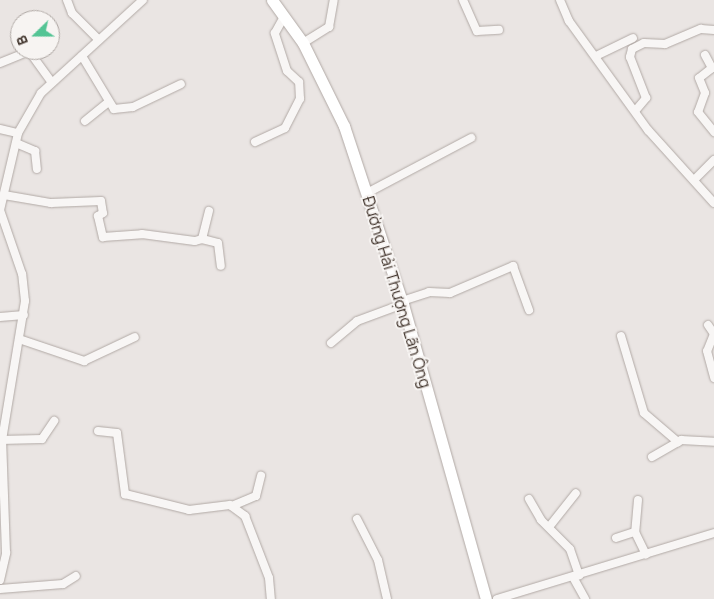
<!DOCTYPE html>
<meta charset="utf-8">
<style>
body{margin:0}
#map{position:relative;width:714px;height:599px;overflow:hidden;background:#eae5e3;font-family:Manrope,sans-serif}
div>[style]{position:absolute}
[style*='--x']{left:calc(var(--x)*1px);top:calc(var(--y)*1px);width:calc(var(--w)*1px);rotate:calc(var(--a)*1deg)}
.roads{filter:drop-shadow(0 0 1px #b1a9a5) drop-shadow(0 0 1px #b1a9a5)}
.street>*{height:8px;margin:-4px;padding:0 4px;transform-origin:4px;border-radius:4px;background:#f8f6f5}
.secondary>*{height:11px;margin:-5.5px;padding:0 5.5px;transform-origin:5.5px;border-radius:5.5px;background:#fff}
span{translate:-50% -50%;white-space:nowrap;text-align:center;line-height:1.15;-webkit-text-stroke:4px #f7f4f2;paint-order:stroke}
.street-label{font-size:16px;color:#41342c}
.north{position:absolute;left:10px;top:10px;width:50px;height:50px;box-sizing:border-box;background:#f7f4f2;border:1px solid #aea7a3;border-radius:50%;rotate:248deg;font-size:14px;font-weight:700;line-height:20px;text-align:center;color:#41342c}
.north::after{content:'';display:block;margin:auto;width:18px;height:22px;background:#53c494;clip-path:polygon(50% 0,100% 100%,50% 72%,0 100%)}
</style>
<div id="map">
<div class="roads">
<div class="street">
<i style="--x:67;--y:0;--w:14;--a:69"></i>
<i style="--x:72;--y:13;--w:38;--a:45"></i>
<i style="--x:463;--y:0;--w:34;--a:66"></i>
<i style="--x:477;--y:31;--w:22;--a:-3"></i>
<i style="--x:560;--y:0;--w:23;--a:67"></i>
<i style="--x:569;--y:21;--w:135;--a:54.1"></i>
<i style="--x:648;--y:130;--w:98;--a:47.9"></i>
<i style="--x:303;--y:43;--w:31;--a:-32"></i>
<i style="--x:329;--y:27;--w:27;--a:-80"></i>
<i style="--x:705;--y:55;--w:15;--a:62"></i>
<i style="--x:712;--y:68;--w:16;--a:142"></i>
<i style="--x:699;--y:78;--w:16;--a:68"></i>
<i style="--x:705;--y:93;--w:20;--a:110"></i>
<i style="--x:698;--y:112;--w:26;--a:51"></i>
<i style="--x:82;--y:56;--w:62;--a:58.9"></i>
<i style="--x:114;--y:109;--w:19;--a:-6"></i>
<i style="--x:133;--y:107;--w:53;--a:-25.6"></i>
<i style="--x:596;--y:56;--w:41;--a:-25.9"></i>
<i style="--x:0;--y:63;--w:31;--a:-22"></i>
<i style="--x:29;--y:51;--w:39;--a:54"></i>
<i style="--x:636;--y:110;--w:16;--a:-50"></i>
<i style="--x:646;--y:98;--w:44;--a:-111.3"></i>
<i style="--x:630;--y:57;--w:8;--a:-76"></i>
<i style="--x:632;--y:49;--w:13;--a:-27"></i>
<i style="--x:644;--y:43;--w:21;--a:3"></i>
<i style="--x:665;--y:44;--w:39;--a:-23"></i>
<i style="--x:701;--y:29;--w:13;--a:4"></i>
<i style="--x:85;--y:121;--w:28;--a:-39"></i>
<i style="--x:0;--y:129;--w:18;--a:13"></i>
<i style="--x:255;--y:142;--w:33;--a:-25"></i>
<i style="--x:285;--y:128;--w:33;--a:-63"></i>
<i style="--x:300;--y:99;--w:17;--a:-93"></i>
<i style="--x:299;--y:82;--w:16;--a:-137"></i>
<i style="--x:287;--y:71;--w:40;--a:-108"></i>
<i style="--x:275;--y:33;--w:18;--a:-61"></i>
<i style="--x:16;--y:143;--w:21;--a:23"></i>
<i style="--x:35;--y:151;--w:18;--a:84"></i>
<i style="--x:695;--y:179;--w:27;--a:-45"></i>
<i style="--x:367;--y:193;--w:118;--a:-27.9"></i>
<i style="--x:4;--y:195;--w:48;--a:9.7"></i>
<i style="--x:51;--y:203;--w:50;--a:-2.3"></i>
<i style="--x:101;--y:201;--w:12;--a:81"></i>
<i style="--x:103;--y:213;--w:6;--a:149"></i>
<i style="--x:98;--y:216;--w:22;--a:77"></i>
<i style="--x:103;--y:237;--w:39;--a:-4"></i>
<i style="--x:142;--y:234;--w:53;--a:7.5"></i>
<i style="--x:195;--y:241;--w:7;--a:-16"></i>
<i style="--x:202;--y:239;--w:29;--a:-76"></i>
<i style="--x:202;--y:239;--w:16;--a:14"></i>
<i style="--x:218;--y:243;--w:23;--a:83"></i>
<i style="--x:402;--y:301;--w:28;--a:-18"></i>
<i style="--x:429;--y:292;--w:21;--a:3"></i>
<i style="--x:450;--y:293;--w:69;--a:-23.2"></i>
<i style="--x:513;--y:266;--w:47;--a:70"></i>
<i style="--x:0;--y:317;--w:24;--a:-5"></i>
<i style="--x:708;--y:325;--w:11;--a:56"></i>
<i style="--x:714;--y:334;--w:18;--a:112"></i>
<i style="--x:707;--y:351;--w:28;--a:75"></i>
<i style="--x:621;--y:336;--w:80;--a:73.4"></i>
<i style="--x:644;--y:413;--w:45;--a:40.5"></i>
<i style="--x:19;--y:339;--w:69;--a:18.7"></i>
<i style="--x:84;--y:361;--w:56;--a:-25.2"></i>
<i style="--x:331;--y:343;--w:34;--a:-40"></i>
<i style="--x:357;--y:321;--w:49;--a:-20.3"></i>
<i style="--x:98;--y:431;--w:19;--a:6"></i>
<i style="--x:117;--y:433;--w:62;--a:82.5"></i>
<i style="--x:125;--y:494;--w:66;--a:14"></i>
<i style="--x:189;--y:510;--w:41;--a:-7"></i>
<i style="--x:230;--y:505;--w:19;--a:36"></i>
<i style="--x:245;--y:516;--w:66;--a:68.8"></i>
<i style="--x:269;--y:578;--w:21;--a:85"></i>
<i style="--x:0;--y:440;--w:42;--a:-1.4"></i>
<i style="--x:42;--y:439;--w:22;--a:-56"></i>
<i style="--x:652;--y:457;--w:34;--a:-30"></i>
<i style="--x:681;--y:440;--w:33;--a:3"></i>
<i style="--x:529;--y:499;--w:24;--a:60"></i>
<i style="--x:541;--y:520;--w:41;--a:45"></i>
<i style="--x:570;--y:549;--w:28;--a:71"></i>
<i style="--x:638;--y:500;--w:32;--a:95"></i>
<i style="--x:635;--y:532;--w:25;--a:64"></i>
<i style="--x:232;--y:506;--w:26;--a:-23"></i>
<i style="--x:256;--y:496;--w:21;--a:-76"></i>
<i style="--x:357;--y:519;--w:46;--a:62.9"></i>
<i style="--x:378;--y:560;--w:40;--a:77"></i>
<i style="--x:549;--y:527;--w:43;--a:-51.5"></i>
<i style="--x:616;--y:538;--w:20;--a:-18"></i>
<i style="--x:573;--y:577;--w:25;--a:61"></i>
<i style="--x:0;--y:580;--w:28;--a:-77"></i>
<i style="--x:6;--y:553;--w:113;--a:-92"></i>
<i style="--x:2;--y:440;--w:141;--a:-80.6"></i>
<i style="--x:25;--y:301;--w:27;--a:-96"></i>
<i style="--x:22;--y:274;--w:68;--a:-109"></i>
<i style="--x:0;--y:210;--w:79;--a:-76.8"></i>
<i style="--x:18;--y:133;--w:46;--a:-60.1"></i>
<i style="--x:41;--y:93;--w:138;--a:-42.4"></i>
<i style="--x:0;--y:589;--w:63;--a:-4.5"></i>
<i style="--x:63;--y:584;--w:15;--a:-32"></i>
<i style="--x:497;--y:599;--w:227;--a:-16.9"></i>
</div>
<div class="secondary">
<i style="--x:272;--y:0;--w:53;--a:54.2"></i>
<i style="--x:303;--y:43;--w:93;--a:63.7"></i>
<i style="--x:344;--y:126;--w:188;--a:71.7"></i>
<i style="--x:403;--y:304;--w:306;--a:74.3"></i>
</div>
</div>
<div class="street-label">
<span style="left:397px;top:292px;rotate:73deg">Đường Hải Thượng Lãn Ông</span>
</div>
<div class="north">B</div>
</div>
